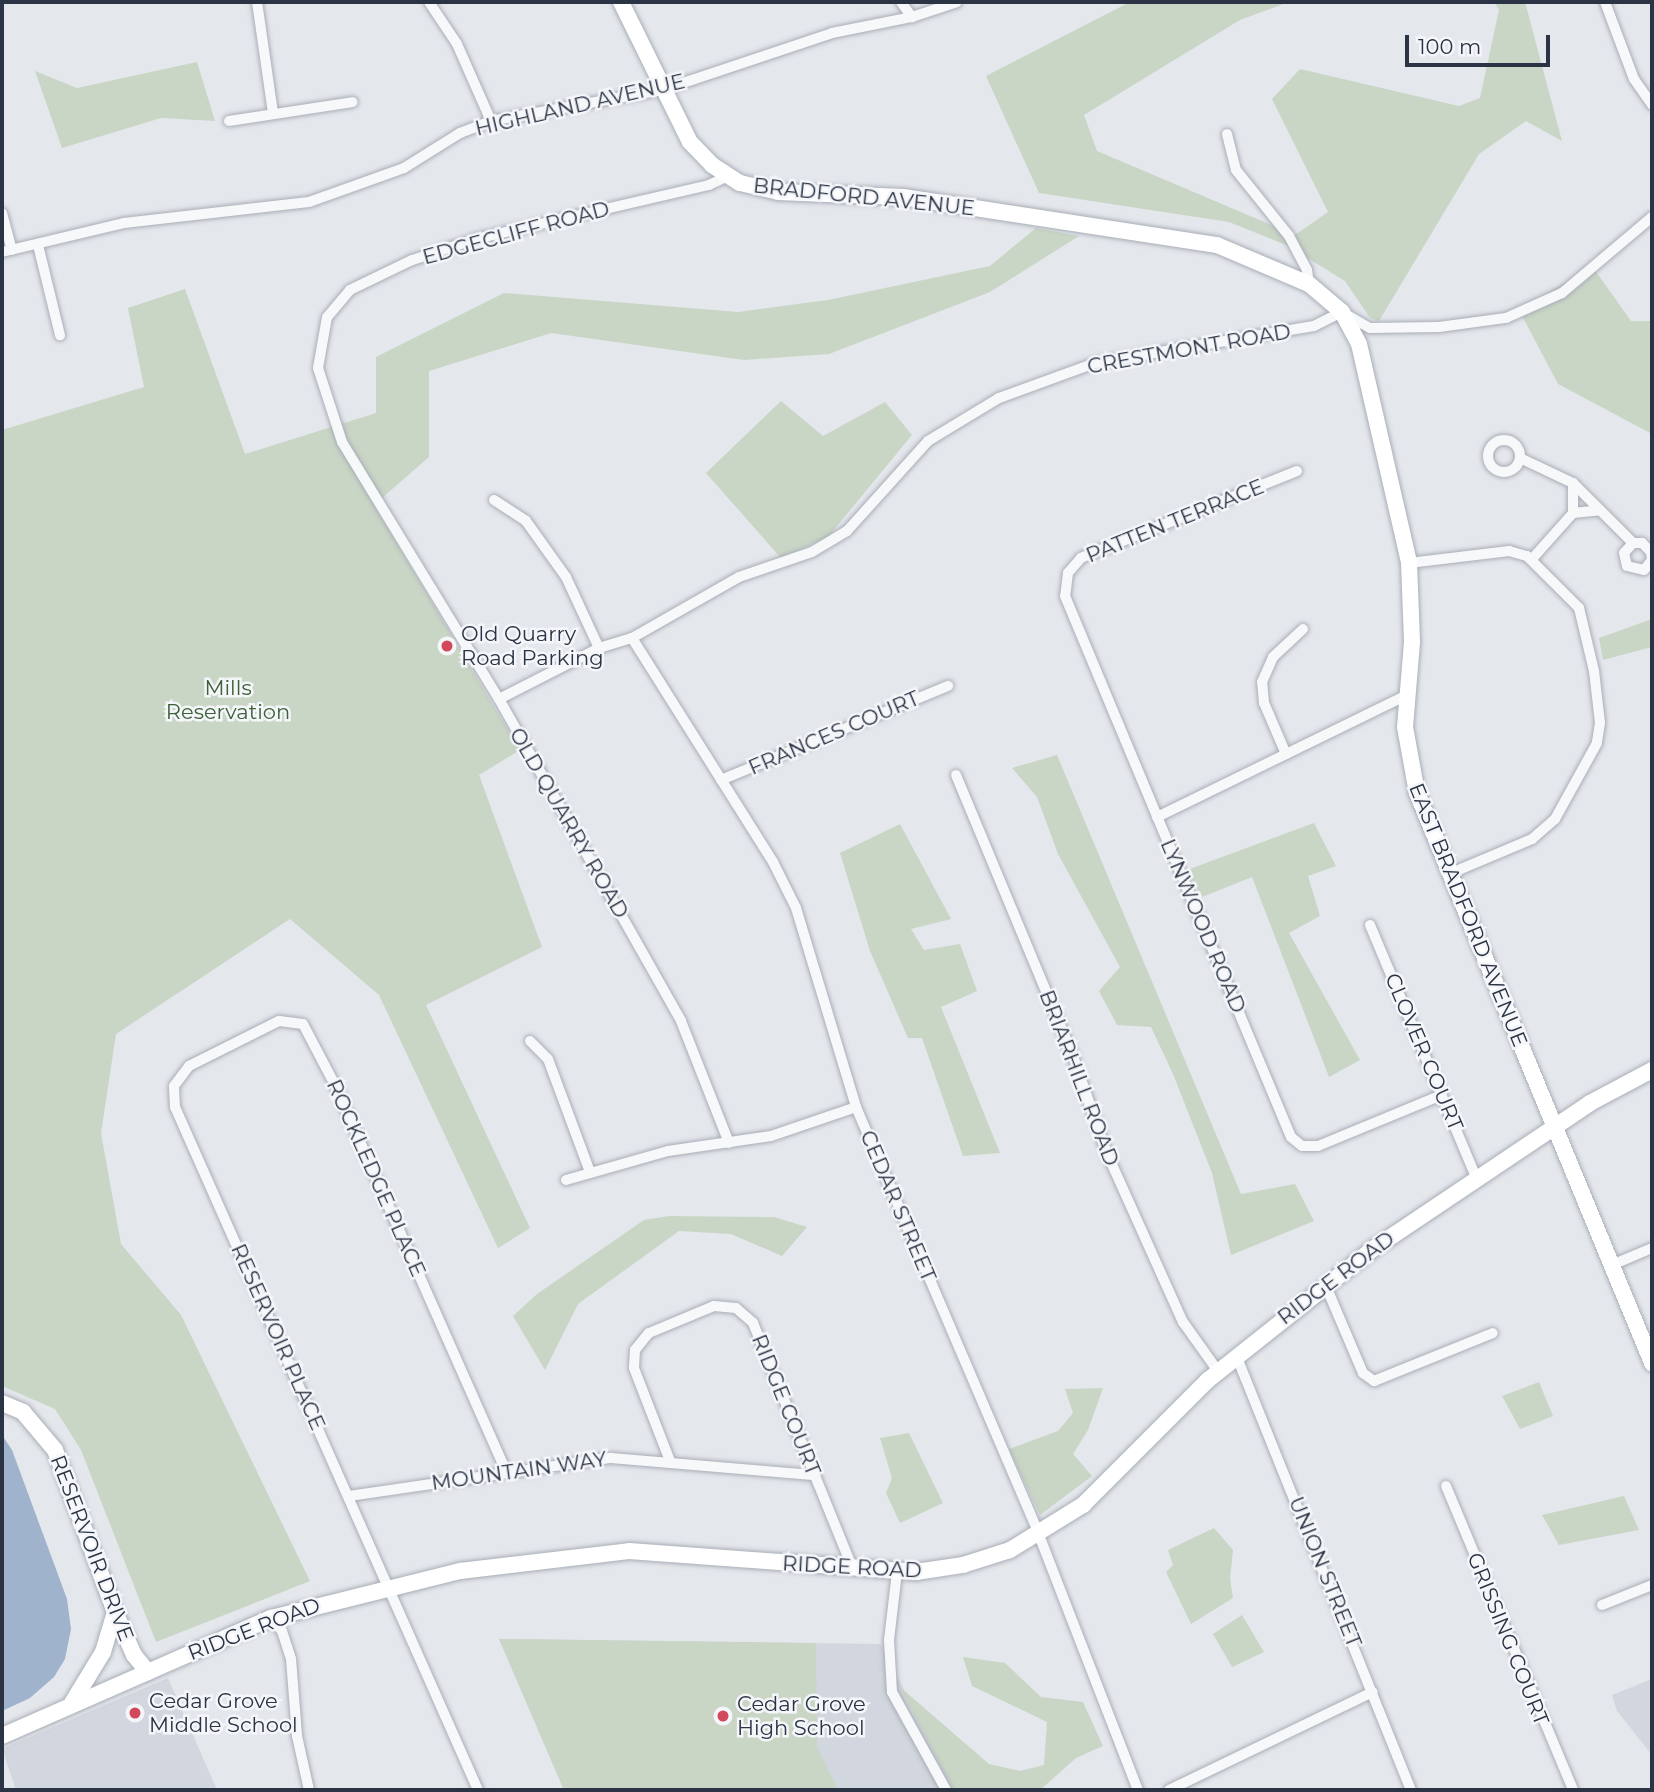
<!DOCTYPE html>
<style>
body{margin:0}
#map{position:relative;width:1654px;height:1792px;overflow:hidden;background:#e4e7ec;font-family:Montserrat,sans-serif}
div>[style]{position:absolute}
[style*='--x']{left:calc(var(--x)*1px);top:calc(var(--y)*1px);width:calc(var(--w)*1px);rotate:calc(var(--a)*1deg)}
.built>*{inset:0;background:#d2d6de}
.green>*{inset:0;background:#c9d6c5}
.water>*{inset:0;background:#9fb4cc}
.roads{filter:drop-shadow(0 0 2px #a9aeb7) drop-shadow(0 0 2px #a9aeb7)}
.street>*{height:10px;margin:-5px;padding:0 5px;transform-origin:5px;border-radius:5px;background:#f7f8fa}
.street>.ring{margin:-5px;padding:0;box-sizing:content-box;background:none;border:10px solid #f7f8fa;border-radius:50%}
.secondary>*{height:16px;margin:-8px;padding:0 8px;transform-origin:8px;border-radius:8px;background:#fff}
.dots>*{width:19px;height:19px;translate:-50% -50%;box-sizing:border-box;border:4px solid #f4f6f9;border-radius:50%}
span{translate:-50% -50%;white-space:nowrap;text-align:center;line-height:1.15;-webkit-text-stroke:5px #f4f6f9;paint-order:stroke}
.street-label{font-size:21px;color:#2b3445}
.poi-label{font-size:21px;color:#2b3445}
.left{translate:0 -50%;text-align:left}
.park-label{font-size:21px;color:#3f6138}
.frame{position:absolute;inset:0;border:4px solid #2b3445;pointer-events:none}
.scale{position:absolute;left:1405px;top:35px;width:145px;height:32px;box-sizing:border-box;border:4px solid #2b3445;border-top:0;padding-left:9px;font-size:21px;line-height:24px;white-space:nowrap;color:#2b3445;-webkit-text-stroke:5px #f4f6f9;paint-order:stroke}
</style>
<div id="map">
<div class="built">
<i style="clip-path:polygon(499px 1639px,881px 1644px,954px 1790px,564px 1790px)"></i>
<i style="clip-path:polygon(168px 1678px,217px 1790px,16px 1790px,2px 1749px)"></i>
<i style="clip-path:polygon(1652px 1679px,1652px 1755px,1617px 1711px,1612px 1695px)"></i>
</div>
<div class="green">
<i style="clip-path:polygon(1130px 2px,1289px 2px,1240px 20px,1084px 115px,1097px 151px,1295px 235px,1328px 212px,1272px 99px,1300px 69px,1459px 106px,1480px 98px,1499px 10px,1494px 2px,1525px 2px,1562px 141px,1526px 121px,1479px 154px,1379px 321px,1370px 318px,1345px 281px,1286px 245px,1229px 222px,1039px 193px,986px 76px)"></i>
<i style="clip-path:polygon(197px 62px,215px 121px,161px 118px,62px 148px,35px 71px,77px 88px)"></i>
<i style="clip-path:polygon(1036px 228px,1079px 236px,990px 292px,829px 354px,744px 360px,551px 333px,429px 371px,429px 457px,374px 505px,520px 750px,479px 775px,542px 947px,426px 1005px,530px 1228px,498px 1248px,379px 995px,290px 919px,116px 1034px,101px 1133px,121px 1244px,181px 1315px,310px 1581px,156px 1642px,81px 1450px,55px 1409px,2px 1386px,2px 430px,144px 387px,128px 308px,185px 289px,245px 454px,376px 413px,376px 357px,504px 293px,738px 312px,828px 300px,990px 266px)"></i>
<i style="clip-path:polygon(1592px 266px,1631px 321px,1652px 321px,1652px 434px,1558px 384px,1519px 310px)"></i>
<i style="clip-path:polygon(781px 401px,823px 436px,885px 402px,912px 435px,828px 537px,781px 558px,706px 473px)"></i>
<i style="clip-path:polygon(1652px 619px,1652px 647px,1603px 660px,1599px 638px)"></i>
<i style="clip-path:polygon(1057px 755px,1241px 1194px,1295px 1184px,1314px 1221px,1231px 1255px,1212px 1173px,1173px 1074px,1151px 1027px,1117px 1025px,1099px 991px,1120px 967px,1058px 854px,1037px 797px,1012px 768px)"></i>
<i style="clip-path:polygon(1314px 823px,1336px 866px,1308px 876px,1320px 916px,1289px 933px,1360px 1060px,1329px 1077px,1252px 877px,1202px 897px,1187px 870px)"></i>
<i style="clip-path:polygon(900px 824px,951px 919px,911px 929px,924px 950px,960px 944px,977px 991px,941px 1007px,1000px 1153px,963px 1156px,922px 1038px,908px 1038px,870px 951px,840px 853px)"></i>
<i style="clip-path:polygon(669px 1216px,774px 1217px,807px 1227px,782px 1256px,731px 1234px,679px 1231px,578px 1304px,545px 1370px,513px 1316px,537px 1294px,644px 1220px)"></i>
<i style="clip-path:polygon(1539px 1382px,1553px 1416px,1520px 1429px,1502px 1396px)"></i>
<i style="clip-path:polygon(1103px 1388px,1088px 1430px,1073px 1454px,1092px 1476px,1040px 1515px,1009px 1449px,1058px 1431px,1073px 1413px,1065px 1389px)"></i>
<i style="clip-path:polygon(909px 1433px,943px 1503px,900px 1523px,886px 1493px,892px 1478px,880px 1438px)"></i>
<i style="clip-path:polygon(1624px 1496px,1639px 1530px,1559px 1545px,1542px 1515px)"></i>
<i style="clip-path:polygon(1214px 1528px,1233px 1550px,1230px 1579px,1233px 1598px,1191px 1624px,1166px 1572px,1173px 1565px,1168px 1550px)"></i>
<i style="clip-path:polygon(1242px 1615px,1264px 1652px,1232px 1667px,1213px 1634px)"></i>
<i style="clip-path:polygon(499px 1639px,816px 1643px,817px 1747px,838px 1790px,564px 1790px)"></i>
<i style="clip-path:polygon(963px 1657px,1005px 1663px,1041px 1697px,1083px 1702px,1103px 1746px,1076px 1758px,1040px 1790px,954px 1790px,900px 1687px,989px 1764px,1020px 1771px,1044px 1765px,1047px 1722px,972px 1686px)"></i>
</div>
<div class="water">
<i style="clip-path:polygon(2px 1435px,12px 1450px,67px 1599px,71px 1629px,65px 1659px,54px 1677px,30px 1698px,2px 1711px)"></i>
</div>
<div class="roads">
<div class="street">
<i style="--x:257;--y:2;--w:112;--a:81.8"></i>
<i style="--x:429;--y:2;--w:50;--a:56.3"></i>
<i style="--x:457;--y:44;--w:84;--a:66.2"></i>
<i style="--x:901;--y:2;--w:19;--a:54"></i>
<i style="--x:1605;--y:2;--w:82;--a:69.4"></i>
<i style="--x:1634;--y:79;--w:32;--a:55"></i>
<i style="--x:229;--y:121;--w:125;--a:-8.7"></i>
<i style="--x:1227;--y:134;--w:37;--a:76"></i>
<i style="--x:1236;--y:170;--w:85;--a:51.2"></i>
<i style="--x:1289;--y:236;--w:38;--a:62"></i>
<i style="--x:1307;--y:270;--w:14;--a:82"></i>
<i style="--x:726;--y:177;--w:19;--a:155"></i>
<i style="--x:709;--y:185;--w:239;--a:167"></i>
<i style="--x:476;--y:239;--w:67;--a:161.8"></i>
<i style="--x:412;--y:260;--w:69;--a:154.2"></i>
<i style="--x:350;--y:290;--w:35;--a:130"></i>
<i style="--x:327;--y:317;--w:52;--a:100"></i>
<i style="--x:318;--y:368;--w:78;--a:72"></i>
<i style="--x:342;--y:442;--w:301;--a:58.6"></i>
<i style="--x:499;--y:699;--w:370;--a:60.5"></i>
<i style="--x:681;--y:1021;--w:131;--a:68.5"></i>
<i style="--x:2;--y:213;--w:38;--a:75"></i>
<i style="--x:38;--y:245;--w:93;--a:76.3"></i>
<i style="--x:2;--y:252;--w:125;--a:-13.4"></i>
<i style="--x:124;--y:223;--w:186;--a:-6.5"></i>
<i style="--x:309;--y:202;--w:101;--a:-19.7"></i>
<i style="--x:404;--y:168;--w:66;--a:-32"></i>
<i style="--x:460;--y:133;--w:33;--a:-21"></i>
<i style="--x:491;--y:121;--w:174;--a:-10.3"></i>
<i style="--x:662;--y:90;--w:179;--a:-18.5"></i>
<i style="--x:832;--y:33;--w:82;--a:-11.3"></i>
<i style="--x:912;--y:17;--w:47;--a:-18.4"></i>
<i class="ring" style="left:1488px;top:440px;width:22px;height:22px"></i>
<i style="--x:1520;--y:458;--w:59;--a:25.3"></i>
<i style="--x:1573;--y:483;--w:85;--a:45"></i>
<i style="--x:1633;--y:543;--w:13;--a:132"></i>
<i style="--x:1624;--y:553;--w:13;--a:77"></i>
<i style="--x:1627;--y:566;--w:17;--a:13"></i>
<i style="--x:1644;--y:570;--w:13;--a:-51"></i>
<i style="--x:1652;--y:560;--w:8;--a:-97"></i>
<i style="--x:1651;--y:552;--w:13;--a:-135"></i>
<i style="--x:1642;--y:543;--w:9;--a:180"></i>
<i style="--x:1297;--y:471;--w:233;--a:158.1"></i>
<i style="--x:1081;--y:558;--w:20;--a:131"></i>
<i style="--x:1068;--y:573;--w:23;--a:97"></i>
<i style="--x:1065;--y:596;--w:586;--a:67.33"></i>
<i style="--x:1291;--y:1137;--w:14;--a:39"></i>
<i style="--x:1302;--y:1146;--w:16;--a:0"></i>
<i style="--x:1318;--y:1146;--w:134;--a:-22.4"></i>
<i style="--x:1573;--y:483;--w:30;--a:90"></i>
<i style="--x:494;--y:500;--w:38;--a:33"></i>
<i style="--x:526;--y:521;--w:69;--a:54.5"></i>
<i style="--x:566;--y:577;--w:78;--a:65.1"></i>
<i style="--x:1532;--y:559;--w:62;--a:-48.3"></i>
<i style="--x:1573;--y:513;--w:27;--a:-6"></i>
<i style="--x:1409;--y:563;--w:101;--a:-6.8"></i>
<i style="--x:1509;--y:551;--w:19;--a:16"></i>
<i style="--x:1527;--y:556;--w:74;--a:45"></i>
<i style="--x:1579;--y:608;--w:65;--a:76.6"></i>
<i style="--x:1594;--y:671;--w:52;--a:83.4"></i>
<i style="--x:1600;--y:723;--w:20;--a:99"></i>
<i style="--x:1597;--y:743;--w:87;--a:118.9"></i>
<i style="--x:1555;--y:819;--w:30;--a:139"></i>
<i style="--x:1532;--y:839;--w:90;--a:157.1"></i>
<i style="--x:632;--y:638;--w:265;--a:57.8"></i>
<i style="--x:773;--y:862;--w:51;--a:63.4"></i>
<i style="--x:796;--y:908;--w:208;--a:73.2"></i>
<i style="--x:856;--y:1107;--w:465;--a:66.8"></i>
<i style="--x:1039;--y:1535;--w:274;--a:68.8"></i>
<i style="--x:499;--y:699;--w:112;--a:-27"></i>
<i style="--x:599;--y:648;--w:34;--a:-17"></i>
<i style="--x:632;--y:638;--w:123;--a:-29.7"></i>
<i style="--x:739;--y:577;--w:77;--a:-18.9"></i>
<i style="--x:812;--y:552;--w:41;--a:-31"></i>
<i style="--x:847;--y:531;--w:121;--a:-48"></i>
<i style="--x:928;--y:441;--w:83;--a:-31.2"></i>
<i style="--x:999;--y:398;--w:102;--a:-20"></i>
<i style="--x:1095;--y:363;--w:222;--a:-9.6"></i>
<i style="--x:1314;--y:326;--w:31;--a:-27"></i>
<i style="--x:1342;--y:312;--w:32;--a:30"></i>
<i style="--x:1370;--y:328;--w:69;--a:-0.8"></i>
<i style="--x:1439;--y:327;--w:68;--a:-7.7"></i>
<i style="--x:1506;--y:318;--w:61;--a:-24.1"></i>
<i style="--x:1562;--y:293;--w:118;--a:-40.2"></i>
<i style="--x:1286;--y:754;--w:56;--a:-113.3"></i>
<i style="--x:1264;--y:703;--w:21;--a:-95"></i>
<i style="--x:1262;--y:682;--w:27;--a:-66"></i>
<i style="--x:1273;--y:657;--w:41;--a:-43"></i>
<i style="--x:956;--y:775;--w:304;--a:67.4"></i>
<i style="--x:1073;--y:1056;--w:101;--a:70.8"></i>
<i style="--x:1106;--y:1151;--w:188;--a:65.8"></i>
<i style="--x:1183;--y:1322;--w:60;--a:54.5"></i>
<i style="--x:721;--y:780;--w:246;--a:-22.5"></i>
<i style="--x:1157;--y:817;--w:276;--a:-26"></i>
<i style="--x:1370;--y:925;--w:276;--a:67.2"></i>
<i style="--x:530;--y:1041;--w:25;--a:45"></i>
<i style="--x:548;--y:1059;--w:121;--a:69.6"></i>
<i style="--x:566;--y:1180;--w:106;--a:-15.9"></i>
<i style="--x:668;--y:1151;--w:104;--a:-8.3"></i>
<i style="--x:771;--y:1136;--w:90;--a:-18.8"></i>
<i style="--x:1612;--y:1265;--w:43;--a:-23"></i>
<i style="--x:1325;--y:1284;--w:97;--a:66.9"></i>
<i style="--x:1363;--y:1373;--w:14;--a:36"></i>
<i style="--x:1374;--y:1381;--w:128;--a:-22"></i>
<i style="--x:1236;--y:1355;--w:469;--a:68.1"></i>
<i style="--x:670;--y:1461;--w:100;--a:-111.2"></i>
<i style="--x:634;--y:1368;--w:18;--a:-87"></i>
<i style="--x:635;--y:1350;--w:22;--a:-51"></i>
<i style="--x:649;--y:1333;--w:70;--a:-22.6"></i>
<i style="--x:714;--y:1306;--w:22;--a:5"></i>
<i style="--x:736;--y:1308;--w:23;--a:41"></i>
<i style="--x:753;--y:1323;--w:266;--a:67.9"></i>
<i style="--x:1446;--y:1486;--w:329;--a:67.3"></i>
<i style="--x:349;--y:1496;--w:265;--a:-8.3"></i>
<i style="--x:611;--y:1458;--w:205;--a:4.8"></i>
<i style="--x:897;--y:1572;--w:68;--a:96.7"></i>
<i style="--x:889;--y:1640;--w:52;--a:86.7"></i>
<i style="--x:892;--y:1692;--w:112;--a:61.1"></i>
<i style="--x:1602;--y:1605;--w:54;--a:-21.8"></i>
<i style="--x:271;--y:1618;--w:17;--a:50"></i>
<i style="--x:282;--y:1631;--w:29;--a:72"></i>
<i style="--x:291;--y:1659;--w:77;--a:85.5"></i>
<i style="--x:297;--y:1736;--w:55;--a:77.5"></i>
<i style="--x:478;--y:1790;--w:747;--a:-113.92"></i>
<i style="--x:175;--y:1107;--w:21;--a:-93"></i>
<i style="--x:174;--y:1086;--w:25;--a:-53"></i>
<i style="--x:189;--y:1066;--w:101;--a:-26.6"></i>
<i style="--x:279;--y:1021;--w:24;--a:7"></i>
<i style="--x:303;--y:1024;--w:67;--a:62.3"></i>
<i style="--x:334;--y:1083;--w:424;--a:66.1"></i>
<i style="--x:1169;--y:1790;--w:226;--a:-25.7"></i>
</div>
<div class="secondary">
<i style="--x:621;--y:2;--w:156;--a:63.8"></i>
<i style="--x:690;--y:142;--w:32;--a:46"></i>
<i style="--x:712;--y:165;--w:33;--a:33"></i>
<i style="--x:740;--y:183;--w:39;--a:13"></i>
<i style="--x:778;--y:192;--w:125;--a:2.3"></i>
<i style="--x:903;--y:197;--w:318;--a:8.7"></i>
<i style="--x:1217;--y:245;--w:100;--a:23"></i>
<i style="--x:1309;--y:284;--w:43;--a:40.3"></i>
<i style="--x:1342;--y:312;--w:36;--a:62"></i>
<i style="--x:1359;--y:344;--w:225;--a:77.1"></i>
<i style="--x:1409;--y:563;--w:79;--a:87.8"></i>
<i style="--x:1412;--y:642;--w:85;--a:94.7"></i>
<i style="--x:1405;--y:727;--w:67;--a:79.7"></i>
<i style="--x:1417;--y:793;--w:617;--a:67.59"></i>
<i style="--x:2;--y:1403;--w:23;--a:23"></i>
<i style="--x:23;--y:1412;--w:50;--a:49.9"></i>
<i style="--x:55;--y:1450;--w:173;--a:69.7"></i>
<i style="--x:115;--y:1612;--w:47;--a:66.2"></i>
<i style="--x:134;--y:1655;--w:22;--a:51"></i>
<i style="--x:72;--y:1703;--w:60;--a:-58.7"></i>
<i style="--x:103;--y:1652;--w:42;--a:-73.3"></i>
<i style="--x:2;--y:1736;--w:294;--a:-23.7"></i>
<i style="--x:271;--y:1618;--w:195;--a:-14"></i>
<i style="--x:460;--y:1571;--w:170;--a:-6.7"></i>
<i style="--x:629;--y:1551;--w:288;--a:4.2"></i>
<i style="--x:916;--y:1572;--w:48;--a:-8.5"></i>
<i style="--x:963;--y:1565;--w:49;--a:-17.7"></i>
<i style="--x:1010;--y:1550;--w:86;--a:-31.7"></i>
<i style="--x:1083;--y:1505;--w:177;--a:-45"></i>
<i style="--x:1208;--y:1380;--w:207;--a:-38.5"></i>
<i style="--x:1370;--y:1251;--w:265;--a:-33.9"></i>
<i style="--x:1590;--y:1103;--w:70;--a:-28"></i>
</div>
</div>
<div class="dots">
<i style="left:447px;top:646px;background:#d1495b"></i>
<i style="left:135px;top:1713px;background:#d1495b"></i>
<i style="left:723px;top:1716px;background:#d1495b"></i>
</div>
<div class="street-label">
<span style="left:580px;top:105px;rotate:-13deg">HIGHLAND AVENUE</span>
<span style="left:864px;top:197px;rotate:6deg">BRADFORD AVENUE</span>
<span style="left:516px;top:233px;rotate:-15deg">EDGECLIFF ROAD</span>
<span style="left:1189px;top:349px;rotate:-10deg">CRESTMONT ROAD</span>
<span style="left:1175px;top:521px;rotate:-22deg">PATTEN TERRACE</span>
<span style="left:834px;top:733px;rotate:-23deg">FRANCES COURT</span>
<span style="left:569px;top:823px;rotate:60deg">OLD QUARRY ROAD</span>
<span style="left:1468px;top:915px;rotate:68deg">EAST BRADFORD AVENUE</span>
<span style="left:1203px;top:926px;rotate:67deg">LYNWOOD ROAD</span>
<span style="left:1424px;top:1052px;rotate:67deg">CLOVER COURT</span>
<span style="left:1079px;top:1078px;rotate:69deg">BRIARHILL ROAD</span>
<span style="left:376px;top:1178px;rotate:66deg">ROCKLEDGE PLACE</span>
<span style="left:898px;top:1206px;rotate:67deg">CEDAR STREET</span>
<span style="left:1336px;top:1278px;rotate:-37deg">RIDGE ROAD</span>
<span style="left:278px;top:1337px;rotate:66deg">RESERVOIR PLACE</span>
<span style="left:786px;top:1405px;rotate:68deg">RIDGE COURT</span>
<span style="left:519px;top:1471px;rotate:-8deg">MOUNTAIN WAY</span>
<span style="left:92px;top:1548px;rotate:69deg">RESERVOIR DRIVE</span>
<span style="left:852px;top:1567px;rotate:3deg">RIDGE ROAD</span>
<span style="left:1325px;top:1572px;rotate:68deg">UNION STREET</span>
<span style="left:254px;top:1629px;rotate:-21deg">RIDGE ROAD</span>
<span style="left:1508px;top:1639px;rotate:68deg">GRISSING COURT</span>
</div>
<div class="poi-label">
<span class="left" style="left:461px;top:646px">Old Quarry<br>Road Parking</span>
<span class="left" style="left:149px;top:1713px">Cedar Grove<br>Middle School</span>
<span class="left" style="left:737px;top:1716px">Cedar Grove<br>High School</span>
</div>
<div class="park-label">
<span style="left:228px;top:700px">Mills<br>Reservation</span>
</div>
<div class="frame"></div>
<div class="scale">100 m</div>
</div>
